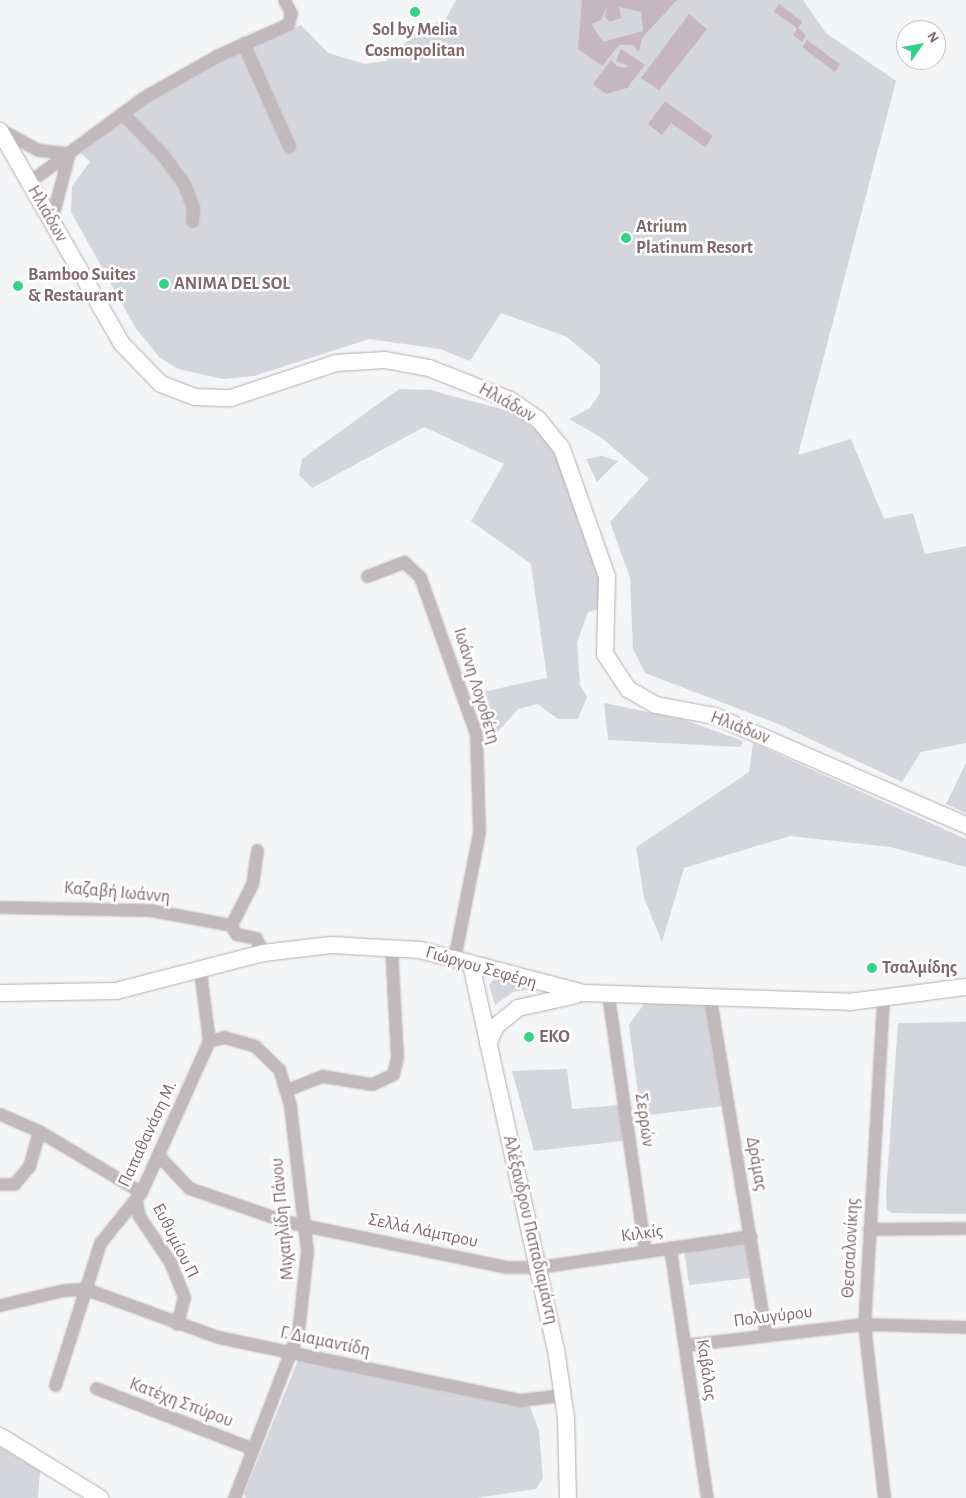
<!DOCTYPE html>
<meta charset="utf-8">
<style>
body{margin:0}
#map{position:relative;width:966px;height:1498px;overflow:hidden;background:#f3f5f6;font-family:"Alegreya Sans",sans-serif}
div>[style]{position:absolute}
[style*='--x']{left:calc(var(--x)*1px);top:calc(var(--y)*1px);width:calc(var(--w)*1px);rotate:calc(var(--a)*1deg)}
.green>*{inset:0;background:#d5d6dc}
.water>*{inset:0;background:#c5b7bd}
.roads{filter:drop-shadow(0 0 1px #b8aeb0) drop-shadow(0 0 1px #b8aeb0)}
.street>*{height:11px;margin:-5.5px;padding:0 5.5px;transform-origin:5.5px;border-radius:5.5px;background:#c1b9bb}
.secondary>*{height:16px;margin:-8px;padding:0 8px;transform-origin:8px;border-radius:8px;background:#fff}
.dots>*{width:14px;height:14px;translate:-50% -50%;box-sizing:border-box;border:2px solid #fff;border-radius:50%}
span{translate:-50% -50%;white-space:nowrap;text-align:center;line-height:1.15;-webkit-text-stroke:5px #fff;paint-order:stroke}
.poi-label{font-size:18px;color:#81686e;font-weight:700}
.left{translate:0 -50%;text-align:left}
.street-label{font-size:18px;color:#81686e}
.north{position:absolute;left:896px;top:20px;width:50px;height:50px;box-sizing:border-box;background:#fff;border:1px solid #cdc3c5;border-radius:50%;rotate:57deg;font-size:14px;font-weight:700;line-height:20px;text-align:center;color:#81686e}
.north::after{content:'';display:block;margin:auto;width:18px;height:22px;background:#39d08a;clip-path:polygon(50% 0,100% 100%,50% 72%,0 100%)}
</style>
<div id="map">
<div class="green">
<i style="clip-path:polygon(456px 0,803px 0,826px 33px,896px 81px,798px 455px,851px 439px,884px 519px,913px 513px,925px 554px,966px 546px,966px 743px,921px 752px,902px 782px,776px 723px,645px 673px,633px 649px,630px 578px,610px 522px,649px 479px,602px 438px,569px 419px,590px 408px,600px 393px,600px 365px,567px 337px,501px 313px,470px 361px,440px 349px,369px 339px,254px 376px,223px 379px,178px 369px,159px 357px,135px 327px,71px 212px,72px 186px,90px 162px,81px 153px,135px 109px,236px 49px,301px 25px,328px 53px,365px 64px,386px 61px,423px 27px,445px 20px)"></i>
<i style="clip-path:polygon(399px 389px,430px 390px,513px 412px,540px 433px,557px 458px,589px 552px,602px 574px,600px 609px,588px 612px,577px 643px,580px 685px,587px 697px,578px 719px,558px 719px,538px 704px,518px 709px,493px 737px,477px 693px,547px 678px,531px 564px,471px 521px,504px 464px,424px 427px,312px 488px,299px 475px,302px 459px)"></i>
<i style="clip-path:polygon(602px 456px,618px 461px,597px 482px,586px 459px)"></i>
<i style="clip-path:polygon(604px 703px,682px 719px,743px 741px,740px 747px,608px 740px)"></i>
<i style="clip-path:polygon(753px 743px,966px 839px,966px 867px,890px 847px,790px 836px,684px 868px,662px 942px,644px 898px,636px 847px,749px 772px)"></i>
<i style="clip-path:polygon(966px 763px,966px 813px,946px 804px)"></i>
<i style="clip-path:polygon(495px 978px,539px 988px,513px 992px,495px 1005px,489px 985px)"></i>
<i style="clip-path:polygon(644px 1004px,707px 1005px,723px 1106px,641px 1116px,629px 1025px)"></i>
<i style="clip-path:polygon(966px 1022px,966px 1214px,892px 1213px,887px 1210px,886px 1194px,898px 1023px)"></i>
<i style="clip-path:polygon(567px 1069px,572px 1109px,619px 1105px,623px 1141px,534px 1151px,512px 1071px)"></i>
<i style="clip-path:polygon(745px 1241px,750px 1278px,689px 1285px,684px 1249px)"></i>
<i style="clip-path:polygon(299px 1358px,529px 1404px,539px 1431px,543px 1478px,536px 1489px,476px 1498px,246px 1498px,244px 1494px)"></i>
<i style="clip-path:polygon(0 1447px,40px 1471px,38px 1498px,0 1498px)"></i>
</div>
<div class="water">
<i style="clip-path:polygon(evenodd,582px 0,677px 0,642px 38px,639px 52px,633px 45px,619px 45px,602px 66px,578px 49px,582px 0,607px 6px,605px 17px,610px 22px,621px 18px,619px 7px,641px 12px,643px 31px,603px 42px,591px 24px,601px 20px,607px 6px)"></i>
<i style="clip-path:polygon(779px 4px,802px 22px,798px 28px,806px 35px,802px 42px,793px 35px,797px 28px,774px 12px)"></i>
<i style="clip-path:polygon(689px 14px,707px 29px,659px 90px,641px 78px)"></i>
<i style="clip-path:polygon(807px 40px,840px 64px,835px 72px,802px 47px)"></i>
<i style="clip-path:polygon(621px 49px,645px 65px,627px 88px,606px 94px,593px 84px,611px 60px,617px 66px,625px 68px,629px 66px,616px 61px)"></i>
<i style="clip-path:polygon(665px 101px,713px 136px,705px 147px,671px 123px,662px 135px,648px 124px)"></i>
</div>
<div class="roads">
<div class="street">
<i style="--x:243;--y:43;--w:113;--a:65.9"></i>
<i style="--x:122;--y:113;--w:57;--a:45.7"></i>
<i style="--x:162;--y:154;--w:39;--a:54"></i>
<i style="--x:185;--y:186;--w:23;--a:70"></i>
<i style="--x:193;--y:208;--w:13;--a:94"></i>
<i style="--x:0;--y:129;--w:43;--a:28.9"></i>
<i style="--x:38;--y:150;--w:31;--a:6"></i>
<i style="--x:29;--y:182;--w:143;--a:-36.5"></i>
<i style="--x:144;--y:97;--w:85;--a:-29.6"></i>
<i style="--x:218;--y:55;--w:77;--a:-23.9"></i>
<i style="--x:288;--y:24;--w:11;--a:-75"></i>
<i style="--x:291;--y:13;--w:15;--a:-118"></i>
<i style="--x:51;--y:221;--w:70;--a:-75.2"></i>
<i style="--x:367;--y:576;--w:40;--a:-21"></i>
<i style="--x:404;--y:562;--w:22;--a:43"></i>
<i style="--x:420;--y:577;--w:167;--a:70.4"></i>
<i style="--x:476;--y:734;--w:98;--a:88.2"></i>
<i style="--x:479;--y:832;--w:129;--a:101.1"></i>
<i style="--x:257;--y:850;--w:34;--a:98"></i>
<i style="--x:252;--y:884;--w:46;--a:117.1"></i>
<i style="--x:231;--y:925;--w:10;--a:61"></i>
<i style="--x:236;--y:934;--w:20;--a:11"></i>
<i style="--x:256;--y:938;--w:17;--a:65"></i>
<i style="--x:0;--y:907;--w:150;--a:1.1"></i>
<i style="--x:150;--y:910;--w:82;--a:10.5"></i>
<i style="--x:608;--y:995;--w:259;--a:81.8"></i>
<i style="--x:710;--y:998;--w:342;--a:80.6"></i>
<i style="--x:883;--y:999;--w:326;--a:93.3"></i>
<i style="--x:864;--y:1324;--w:175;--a:83.4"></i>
<i style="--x:209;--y:1041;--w:16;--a:-15"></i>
<i style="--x:224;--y:1037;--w:32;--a:16"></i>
<i style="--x:255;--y:1046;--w:33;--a:44"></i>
<i style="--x:279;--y:1069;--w:39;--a:73"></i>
<i style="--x:290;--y:1106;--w:146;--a:83.3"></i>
<i style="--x:307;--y:1251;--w:81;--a:96.3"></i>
<i style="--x:298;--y:1332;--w:178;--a:111.1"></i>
<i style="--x:287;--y:1090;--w:38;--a:-22"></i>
<i style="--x:322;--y:1076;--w:51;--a:9.1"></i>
<i style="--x:372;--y:1084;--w:23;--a:-25"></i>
<i style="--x:393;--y:1074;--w:17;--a:-77"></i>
<i style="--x:397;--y:1057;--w:111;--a:-93.1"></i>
<i style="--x:0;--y:1114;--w:43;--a:23.6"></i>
<i style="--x:39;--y:1131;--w:119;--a:30.9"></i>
<i style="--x:159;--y:1156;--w:44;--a:46.8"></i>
<i style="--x:189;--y:1188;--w:105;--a:19"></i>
<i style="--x:288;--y:1222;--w:224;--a:11.6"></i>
<i style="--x:507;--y:1267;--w:31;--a:0"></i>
<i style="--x:538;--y:1267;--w:215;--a:-8.3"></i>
<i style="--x:0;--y:1184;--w:14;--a:0"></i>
<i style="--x:14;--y:1184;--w:23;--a:-50"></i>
<i style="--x:29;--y:1166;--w:36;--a:-74"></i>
<i style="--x:136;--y:1201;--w:15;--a:79"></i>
<i style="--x:139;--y:1216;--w:55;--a:56"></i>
<i style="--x:170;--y:1262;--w:38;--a:68"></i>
<i style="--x:184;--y:1297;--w:28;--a:105"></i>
<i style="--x:869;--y:1229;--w:97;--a:-0.6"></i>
<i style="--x:670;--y:1248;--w:253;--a:81.6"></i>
<i style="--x:0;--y:1305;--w:66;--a:-13.2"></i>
<i style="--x:64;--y:1290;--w:22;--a:-3"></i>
<i style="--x:86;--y:1289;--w:140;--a:20"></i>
<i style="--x:218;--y:1337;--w:308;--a:11.8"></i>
<i style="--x:519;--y:1400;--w:44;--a:-6.5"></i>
<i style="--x:685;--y:1345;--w:180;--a:-6.7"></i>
<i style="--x:864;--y:1324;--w:102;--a:1.7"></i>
<i style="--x:55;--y:1385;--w:149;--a:-72.4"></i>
<i style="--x:100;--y:1243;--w:65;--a:-51.2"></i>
<i style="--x:141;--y:1192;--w:166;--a:-65.8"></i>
<i style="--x:209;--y:1041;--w:71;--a:-97.3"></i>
<i style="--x:96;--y:1388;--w:168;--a:21.2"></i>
</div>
<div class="secondary">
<i style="--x:0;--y:131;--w:245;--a:60.2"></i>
<i style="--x:122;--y:344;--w:56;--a:45.7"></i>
<i style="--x:161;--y:384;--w:36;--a:21"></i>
<i style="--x:195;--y:397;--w:36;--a:2"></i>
<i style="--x:231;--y:398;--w:111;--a:-18.4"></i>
<i style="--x:336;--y:363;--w:49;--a:-3.5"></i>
<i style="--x:385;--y:360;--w:45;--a:10.3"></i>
<i style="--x:429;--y:368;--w:87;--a:21.6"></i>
<i style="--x:510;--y:400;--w:34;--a:34"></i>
<i style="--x:538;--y:419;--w:38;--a:51"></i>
<i style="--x:562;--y:449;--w:136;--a:70.6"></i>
<i style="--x:607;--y:577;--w:77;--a:91.5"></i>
<i style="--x:605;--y:654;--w:42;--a:56.7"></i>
<i style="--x:628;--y:689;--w:32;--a:30"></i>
<i style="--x:656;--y:705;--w:60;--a:10.6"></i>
<i style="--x:715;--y:716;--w:274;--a:23.5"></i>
<i style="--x:471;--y:964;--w:394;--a:77.6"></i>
<i style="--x:556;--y:1349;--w:70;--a:81.8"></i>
<i style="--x:566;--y:1418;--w:80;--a:88.6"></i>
<i style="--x:0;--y:993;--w:116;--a:-1"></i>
<i style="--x:116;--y:991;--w:152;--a:-14.5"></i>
<i style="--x:263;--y:953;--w:68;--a:-6.7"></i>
<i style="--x:331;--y:945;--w:89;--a:3.2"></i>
<i style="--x:420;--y:950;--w:170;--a:14.7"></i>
<i style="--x:584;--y:993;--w:266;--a:1.9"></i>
<i style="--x:850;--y:1002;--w:117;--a:-7.4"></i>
<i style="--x:488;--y:1044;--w:20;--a:-66"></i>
<i style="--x:496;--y:1026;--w:28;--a:-39"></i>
<i style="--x:518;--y:1008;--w:59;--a:-12.6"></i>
<i style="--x:0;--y:1436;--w:118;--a:31.8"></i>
</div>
</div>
<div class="dots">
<i style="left:415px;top:12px;background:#39d08a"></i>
<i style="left:626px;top:238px;background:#39d08a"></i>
<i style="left:164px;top:284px;background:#39d08a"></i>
<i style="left:18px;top:286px;background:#39d08a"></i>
<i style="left:872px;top:968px;background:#39d08a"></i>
<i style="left:529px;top:1037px;background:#39d08a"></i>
</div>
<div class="poi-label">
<span style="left:415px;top:41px">Sol by Melia<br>Cosmopolitan</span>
<span class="left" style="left:636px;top:238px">Atrium<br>Platinum Resort</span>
<span class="left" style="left:28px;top:286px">Bamboo Suites<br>&amp; Restaurant</span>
<span class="left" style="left:174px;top:284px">ANIMA DEL SOL</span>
<span class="left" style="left:882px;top:968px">Τσαλμίδης</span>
<span class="left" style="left:539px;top:1037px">EKO</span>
</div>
<div class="street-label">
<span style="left:47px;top:214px;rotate:60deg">Ηλιάδων</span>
<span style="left:507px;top:403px;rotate:29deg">Ηλιάδων</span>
<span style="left:476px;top:686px;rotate:73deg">Ιωάννη Λογοθέτη</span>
<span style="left:740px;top:728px;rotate:21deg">Ηλιάδων</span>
<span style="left:117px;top:893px;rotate:5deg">Καζαβή Ιωάννη</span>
<span style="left:481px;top:968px;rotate:16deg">Γιώργου Σεφέρη</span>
<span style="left:644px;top:1120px;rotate:82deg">Σερρών</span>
<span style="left:148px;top:1134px;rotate:-65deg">Παπαθανάση Μ.</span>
<span style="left:756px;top:1164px;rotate:80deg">Δράμας</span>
<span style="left:283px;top:1219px;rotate:-95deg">Μιχαηλίδη Πάνου</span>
<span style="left:530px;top:1230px;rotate:77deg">Αλέξανδρου Παπαδιαμάντη</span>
<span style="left:423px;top:1231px;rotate:12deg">Σελλά Λάμπρου</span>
<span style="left:642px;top:1234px;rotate:-8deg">Κιλκίς</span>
<span style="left:175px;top:1241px;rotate:63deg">Ευθυμίου Π</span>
<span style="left:851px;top:1248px;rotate:-87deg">Θεσσαλονίκης</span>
<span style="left:773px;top:1317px;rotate:-7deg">Πολυγύρου</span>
<span style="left:325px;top:1342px;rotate:12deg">Γ. Διαμαντίδη</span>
<span style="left:706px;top:1370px;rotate:82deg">Καβάλας</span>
<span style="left:181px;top:1403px;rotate:21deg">Κατέχη Σπύρου</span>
</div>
<div class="north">N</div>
</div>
